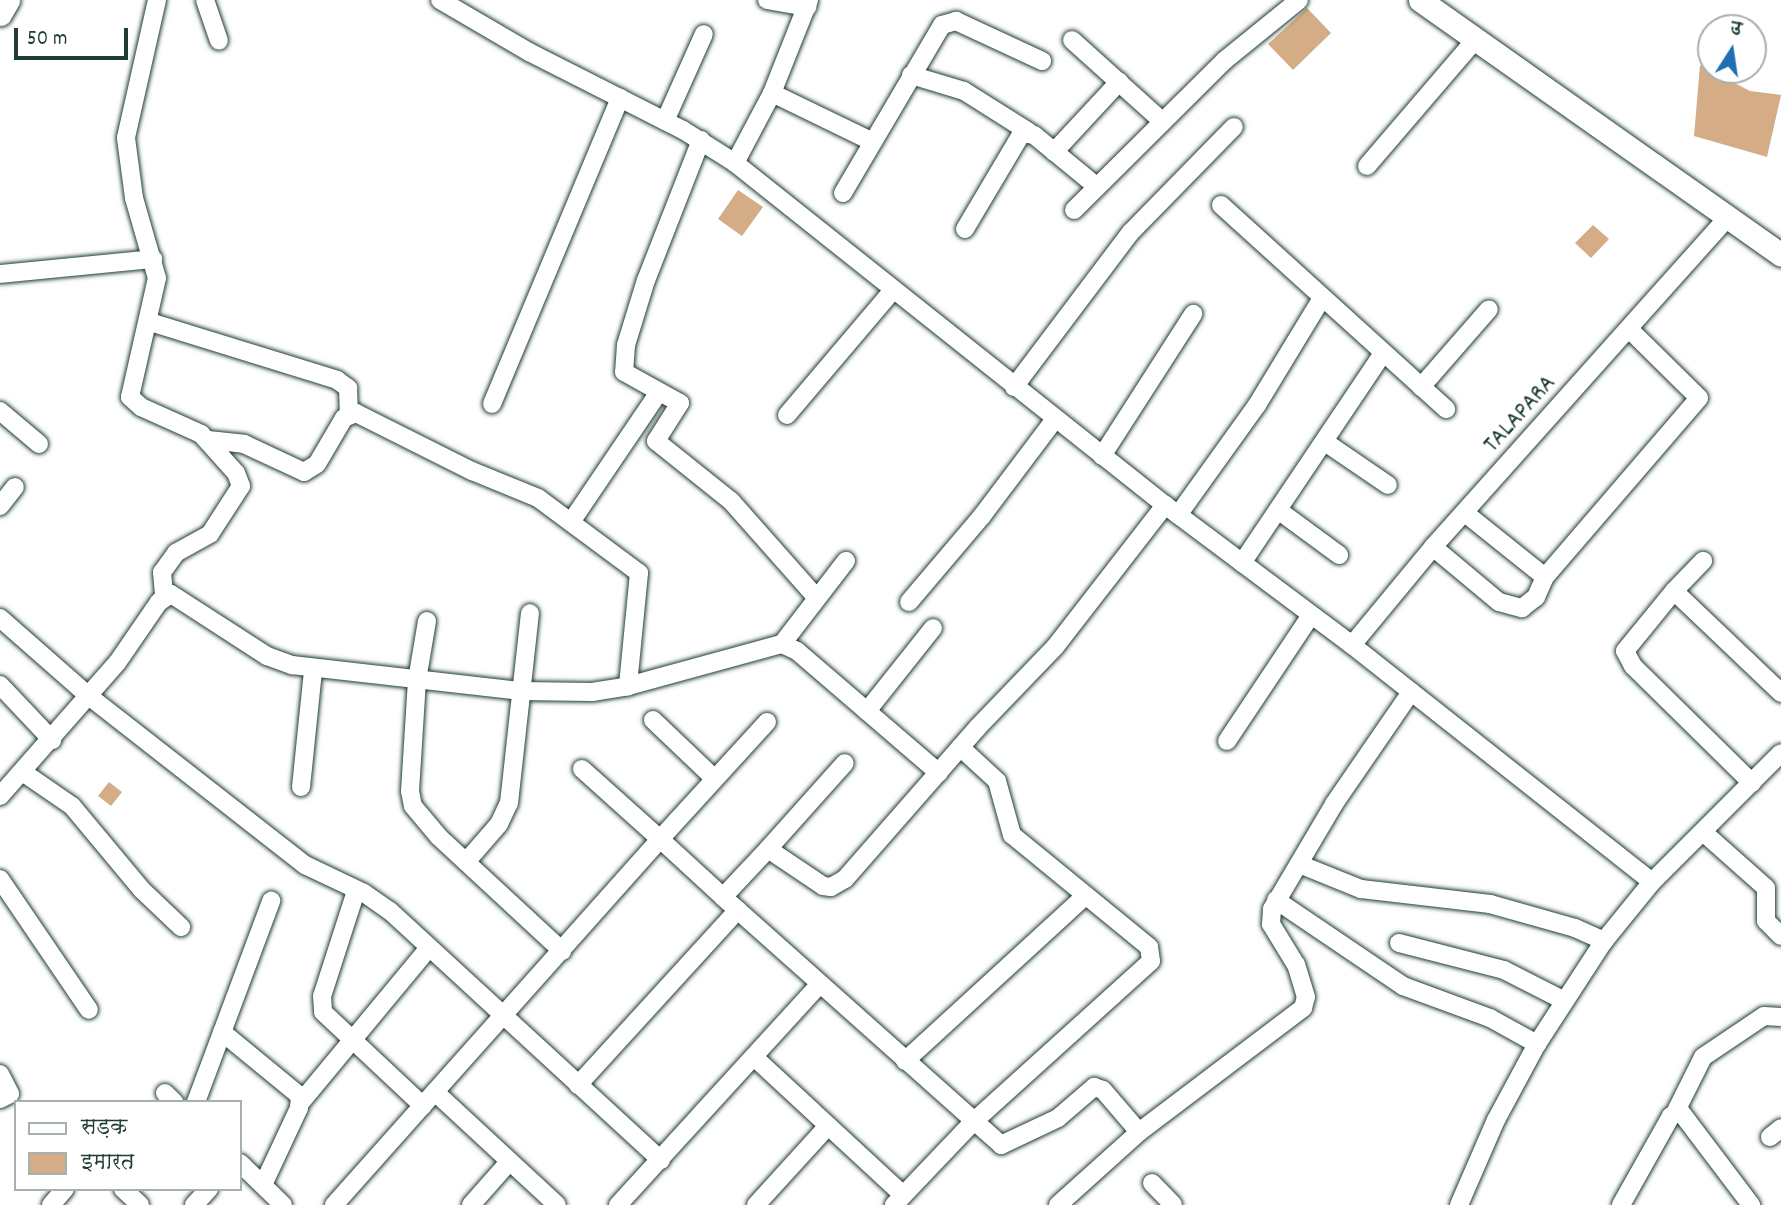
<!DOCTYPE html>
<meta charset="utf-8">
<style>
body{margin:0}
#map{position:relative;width:1781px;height:1205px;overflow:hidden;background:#fff;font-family:Dekko,"Playpen Sans Deva",sans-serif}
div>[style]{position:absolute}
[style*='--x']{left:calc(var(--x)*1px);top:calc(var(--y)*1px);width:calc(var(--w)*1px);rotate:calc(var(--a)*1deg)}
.building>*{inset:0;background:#d4ad86}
.roads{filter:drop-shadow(0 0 2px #1f3d34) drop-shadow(0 0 2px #1f3d34)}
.minor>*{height:18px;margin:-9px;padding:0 9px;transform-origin:9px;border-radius:9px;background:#fff}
.major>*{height:23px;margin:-11.5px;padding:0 11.5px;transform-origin:11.5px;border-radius:11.5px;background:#fff}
span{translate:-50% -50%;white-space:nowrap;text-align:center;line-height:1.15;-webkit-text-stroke:6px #fff;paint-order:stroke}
.street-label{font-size:24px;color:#1f3d34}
.legend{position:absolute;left:14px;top:1100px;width:228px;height:91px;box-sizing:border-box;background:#fff;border:2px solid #a5b1ae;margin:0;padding:9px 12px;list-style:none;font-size:21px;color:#1f3d34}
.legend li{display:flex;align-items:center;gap:14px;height:35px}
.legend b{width:35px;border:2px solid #a5b1ae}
.north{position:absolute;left:1697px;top:14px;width:70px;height:70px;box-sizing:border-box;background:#fff;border:2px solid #a5b1ae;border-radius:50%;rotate:12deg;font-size:19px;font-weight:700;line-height:28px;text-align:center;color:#1f3d34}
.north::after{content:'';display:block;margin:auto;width:24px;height:32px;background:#1f6fb2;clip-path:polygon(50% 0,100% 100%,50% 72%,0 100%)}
.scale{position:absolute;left:14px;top:28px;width:114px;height:32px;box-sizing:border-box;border:4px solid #1f3d34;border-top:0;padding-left:9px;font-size:21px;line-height:24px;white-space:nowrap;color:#1f3d34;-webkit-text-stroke:5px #fff;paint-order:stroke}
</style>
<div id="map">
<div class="building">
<i style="clip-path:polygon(1307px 8px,1331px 33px,1293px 70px,1268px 44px)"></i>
<i style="clip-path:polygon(1700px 65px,1750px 91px,1781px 95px,1767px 157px,1694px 136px)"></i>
<i style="clip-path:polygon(738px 190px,763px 207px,742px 236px,718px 219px)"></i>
<i style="clip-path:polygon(1593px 225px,1609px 239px,1591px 258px,1575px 243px)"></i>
<i style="clip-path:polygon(109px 782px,122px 792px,111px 806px,98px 796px)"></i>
</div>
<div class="roads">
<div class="minor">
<i style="--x:157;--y:0;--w:141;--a:102.7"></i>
<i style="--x:126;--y:138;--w:61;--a:82.4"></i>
<i style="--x:134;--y:198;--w:83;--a:74"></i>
<i style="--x:157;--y:278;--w:122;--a:102.8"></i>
<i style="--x:130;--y:397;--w:15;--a:42"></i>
<i style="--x:141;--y:407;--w:66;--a:24.2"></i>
<i style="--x:201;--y:434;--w:52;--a:48.1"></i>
<i style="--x:236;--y:473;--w:14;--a:69"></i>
<i style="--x:241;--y:486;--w:57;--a:122.9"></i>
<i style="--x:210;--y:534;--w:39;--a:151"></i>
<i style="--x:176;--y:553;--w:24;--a:126"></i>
<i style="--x:162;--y:572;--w:24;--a:85"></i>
<i style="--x:205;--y:0;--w:43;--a:71.1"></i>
<i style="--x:440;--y:0;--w:103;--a:30.3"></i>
<i style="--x:529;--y:52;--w:173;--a:26.9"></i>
<i style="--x:683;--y:130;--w:62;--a:32.4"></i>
<i style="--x:735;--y:163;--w:549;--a:38.5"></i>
<i style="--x:767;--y:0;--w:41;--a:9.9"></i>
<i style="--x:1072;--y:40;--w:120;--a:42"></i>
<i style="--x:911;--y:75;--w:55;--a:16.8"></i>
<i style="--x:964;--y:91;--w:77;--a:32.2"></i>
<i style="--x:772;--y:93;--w:112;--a:25.9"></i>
<i style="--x:665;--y:121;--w:95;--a:-65.9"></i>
<i style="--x:701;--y:140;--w:150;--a:111.4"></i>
<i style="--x:646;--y:280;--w:68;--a:107.1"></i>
<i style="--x:626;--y:345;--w:27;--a:94"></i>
<i style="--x:624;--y:372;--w:64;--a:29"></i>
<i style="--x:680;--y:403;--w:45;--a:122.3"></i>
<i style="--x:656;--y:441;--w:96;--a:38.7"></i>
<i style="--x:731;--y:501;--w:128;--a:48.5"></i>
<i style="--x:1054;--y:152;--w:96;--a:-47.1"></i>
<i style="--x:735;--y:163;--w:79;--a:-62.1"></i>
<i style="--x:772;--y:93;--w:100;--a:-68.3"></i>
<i style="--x:1367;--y:166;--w:167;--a:-49.4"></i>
<i style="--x:843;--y:193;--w:195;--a:-59.5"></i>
<i style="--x:942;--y:25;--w:15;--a:-16"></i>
<i style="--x:956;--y:21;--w:95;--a:24.9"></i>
<i style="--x:1221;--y:205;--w:304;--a:42.2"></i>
<i style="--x:1074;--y:210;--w:213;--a:-44.8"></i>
<i style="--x:1225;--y:60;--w:95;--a:-39"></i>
<i style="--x:965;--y:229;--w:112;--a:-59.3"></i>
<i style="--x:1022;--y:133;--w:12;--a:9"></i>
<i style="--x:1034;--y:135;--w:80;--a:39.4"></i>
<i style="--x:0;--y:274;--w:154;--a:-5.6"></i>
<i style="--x:150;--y:322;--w:196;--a:17.2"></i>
<i style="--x:337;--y:380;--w:14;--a:36"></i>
<i style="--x:348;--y:388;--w:25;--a:88"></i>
<i style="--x:1014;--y:387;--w:194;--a:-53"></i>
<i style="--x:1131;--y:232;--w:147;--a:-45.6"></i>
<i style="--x:1421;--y:387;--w:103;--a:-48.9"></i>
<i style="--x:492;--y:404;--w:332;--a:-67.3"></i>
<i style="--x:0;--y:411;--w:51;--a:40.2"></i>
<i style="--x:787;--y:415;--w:162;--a:-49.7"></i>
<i style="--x:208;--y:440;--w:36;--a:6"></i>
<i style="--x:244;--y:444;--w:66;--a:25"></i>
<i style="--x:304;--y:472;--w:15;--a:-32"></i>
<i style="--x:317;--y:464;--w:53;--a:-59.6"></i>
<i style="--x:344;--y:418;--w:13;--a:-23"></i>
<i style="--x:356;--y:413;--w:130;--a:26.6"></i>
<i style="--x:472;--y:471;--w:71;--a:22.2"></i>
<i style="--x:538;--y:498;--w:126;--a:36.6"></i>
<i style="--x:639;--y:573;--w:114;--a:95.6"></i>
<i style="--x:1325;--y:442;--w:76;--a:34.3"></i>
<i style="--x:1102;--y:456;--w:169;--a:-57.3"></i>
<i style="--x:0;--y:506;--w:24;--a:-52"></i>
<i style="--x:1278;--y:510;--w:76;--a:36.4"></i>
<i style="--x:1465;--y:513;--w:102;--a:38.7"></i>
<i style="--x:1178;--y:515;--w:135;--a:-54.3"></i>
<i style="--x:1257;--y:405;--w:125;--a:-58.7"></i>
<i style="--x:571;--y:522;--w:157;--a:-55.9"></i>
<i style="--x:1433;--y:547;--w:86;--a:39.8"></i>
<i style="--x:1499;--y:602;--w:24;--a:15"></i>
<i style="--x:1522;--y:608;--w:18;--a:-38"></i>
<i style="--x:1536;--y:597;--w:22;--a:-66"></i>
<i style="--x:1545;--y:577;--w:236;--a:-49.3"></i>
<i style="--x:1699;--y:398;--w:97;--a:-135.4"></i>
<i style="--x:1242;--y:563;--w:253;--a:-56.1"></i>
<i style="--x:1674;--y:591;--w:42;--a:-46"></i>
<i style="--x:909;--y:602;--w:113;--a:-49.7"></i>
<i style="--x:982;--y:516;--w:121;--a:-53"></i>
<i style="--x:0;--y:618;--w:120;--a:41.3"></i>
<i style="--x:90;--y:697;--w:273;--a:38"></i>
<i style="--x:305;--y:865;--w:65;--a:25.4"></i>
<i style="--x:364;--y:893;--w:32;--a:35"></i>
<i style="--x:390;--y:911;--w:368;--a:42.6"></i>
<i style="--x:427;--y:621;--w:60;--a:99.6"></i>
<i style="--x:417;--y:680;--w:111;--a:93.6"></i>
<i style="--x:410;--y:791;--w:15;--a:79"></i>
<i style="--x:413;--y:806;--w:40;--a:50"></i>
<i style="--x:439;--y:837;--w:168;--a:42.8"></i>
<i style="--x:782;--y:644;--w:105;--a:-52.4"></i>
<i style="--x:1352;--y:645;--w:127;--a:-50.4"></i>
<i style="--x:1433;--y:547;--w:441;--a:-48.2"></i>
<i style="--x:0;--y:685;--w:76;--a:46.6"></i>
<i style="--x:867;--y:711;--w:106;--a:-51.5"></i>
<i style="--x:653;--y:720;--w:84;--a:43.6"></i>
<i style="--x:767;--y:722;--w:159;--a:132.4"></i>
<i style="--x:660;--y:839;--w:86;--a:42.6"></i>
<i style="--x:723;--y:897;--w:66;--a:-46.8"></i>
<i style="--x:768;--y:849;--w:66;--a:33.9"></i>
<i style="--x:823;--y:886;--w:8;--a:7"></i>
<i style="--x:831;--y:887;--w:16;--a:-30"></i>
<i style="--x:845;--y:879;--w:202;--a:-48.8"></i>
<i style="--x:978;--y:727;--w:111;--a:-46.1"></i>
<i style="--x:1055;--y:647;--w:180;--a:-52.2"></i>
<i style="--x:1165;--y:505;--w:234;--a:36.8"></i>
<i style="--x:1352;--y:645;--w:382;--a:38.3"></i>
<i style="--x:1227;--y:741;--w:151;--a:-56.3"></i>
<i style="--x:24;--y:773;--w:58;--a:34.5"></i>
<i style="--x:72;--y:806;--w:109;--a:50.2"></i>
<i style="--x:142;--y:890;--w:54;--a:43.5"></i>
<i style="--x:1752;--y:783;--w:167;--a:-135.5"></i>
<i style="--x:1633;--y:666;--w:17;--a:-118"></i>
<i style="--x:1625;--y:651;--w:77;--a:-50.8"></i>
<i style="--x:1674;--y:591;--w:148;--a:43.6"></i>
<i style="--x:301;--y:787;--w:118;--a:-84.1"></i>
<i style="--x:0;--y:796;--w:177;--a:-48.7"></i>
<i style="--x:117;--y:663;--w:74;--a:-55.5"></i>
<i style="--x:159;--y:602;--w:14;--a:-34"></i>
<i style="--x:171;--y:594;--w:114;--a:32.9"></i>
<i style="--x:267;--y:656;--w:27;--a:20"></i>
<i style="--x:292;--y:665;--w:229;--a:6.5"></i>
<i style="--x:520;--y:691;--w:72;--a:0.8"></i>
<i style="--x:592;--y:692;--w:36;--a:-9"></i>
<i style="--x:628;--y:686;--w:160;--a:-15.3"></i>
<i style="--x:782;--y:644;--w:17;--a:25"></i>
<i style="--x:797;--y:651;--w:187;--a:40.7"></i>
<i style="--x:1703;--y:832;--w:84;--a:41.6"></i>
<i style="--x:1766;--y:888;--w:33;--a:90"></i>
<i style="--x:1766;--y:921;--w:21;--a:45"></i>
<i style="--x:768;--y:849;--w:115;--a:-48.2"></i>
<i style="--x:466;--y:862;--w:50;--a:-49"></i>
<i style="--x:499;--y:824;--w:23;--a:-65"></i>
<i style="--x:509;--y:803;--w:191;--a:-83.7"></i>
<i style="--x:1299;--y:864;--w:67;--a:22"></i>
<i style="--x:1361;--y:889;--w:130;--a:6.6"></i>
<i style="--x:1490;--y:904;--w:88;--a:15.8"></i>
<i style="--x:1575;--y:928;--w:32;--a:24"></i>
<i style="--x:0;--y:879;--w:158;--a:55.8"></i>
<i style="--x:356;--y:891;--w:110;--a:107.9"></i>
<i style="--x:322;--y:996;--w:16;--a:86"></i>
<i style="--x:323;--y:1012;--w:137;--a:43.2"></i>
<i style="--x:723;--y:897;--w:373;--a:41.7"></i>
<i style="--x:1001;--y:1145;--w:63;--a:-25.3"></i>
<i style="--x:1058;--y:1118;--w:48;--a:-40.7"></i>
<i style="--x:1094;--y:1087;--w:9;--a:18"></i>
<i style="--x:1103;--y:1090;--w:55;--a:49.4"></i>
<i style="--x:1276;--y:900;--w:153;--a:34.1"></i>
<i style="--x:1403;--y:986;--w:93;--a:20.2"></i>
<i style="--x:1490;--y:1018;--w:54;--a:29"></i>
<i style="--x:1399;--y:943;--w:108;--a:14.4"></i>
<i style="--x:1504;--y:970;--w:66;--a:27"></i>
<i style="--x:222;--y:1032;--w:101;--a:39.4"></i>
<i style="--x:300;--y:1096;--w:12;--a:95"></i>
<i style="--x:299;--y:1108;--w:85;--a:115.1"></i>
<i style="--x:754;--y:1057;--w:203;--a:42.8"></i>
<i style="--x:905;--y:1061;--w:244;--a:-42.5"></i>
<i style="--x:0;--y:1074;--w:22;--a:63"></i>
<i style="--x:10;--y:1094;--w:11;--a:153"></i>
<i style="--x:578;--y:1085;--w:237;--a:-47.6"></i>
<i style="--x:435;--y:1092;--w:166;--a:42.8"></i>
<i style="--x:165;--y:1093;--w:13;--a:45"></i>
<i style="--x:196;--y:1102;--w:215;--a:-69.5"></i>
<i style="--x:301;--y:1102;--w:200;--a:-50.3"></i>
<i style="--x:1676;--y:1111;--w:60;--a:-63.4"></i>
<i style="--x:1703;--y:1057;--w:73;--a:-33.9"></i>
<i style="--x:1764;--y:1016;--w:17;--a:3"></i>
<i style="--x:1770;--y:1137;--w:14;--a:-39"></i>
<i style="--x:240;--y:1163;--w:60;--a:44.3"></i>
<i style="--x:1152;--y:1183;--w:30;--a:46"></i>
<i style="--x:123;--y:1189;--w:23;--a:43"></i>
<i style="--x:51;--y:1205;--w:21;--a:-49"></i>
<i style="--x:194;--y:1205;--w:22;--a:-47"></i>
<i style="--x:334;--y:1205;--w:490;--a:-48.3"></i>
<i style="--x:660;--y:839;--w:105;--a:-138.1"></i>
<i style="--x:471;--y:1205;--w:57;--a:-48.5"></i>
<i style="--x:618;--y:1205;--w:299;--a:-47.6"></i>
<i style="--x:756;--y:1205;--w:107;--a:-47.7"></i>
<i style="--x:894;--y:1205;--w:113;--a:-46.4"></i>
<i style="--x:972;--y:1123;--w:241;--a:-42.1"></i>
<i style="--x:1151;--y:961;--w:14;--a:-98"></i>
<i style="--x:1149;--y:947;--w:177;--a:-140.7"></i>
<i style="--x:1012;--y:835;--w:56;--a:-105.5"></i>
<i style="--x:997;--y:781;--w:50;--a:-137.4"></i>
<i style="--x:1058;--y:1205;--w:109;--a:-42"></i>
<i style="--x:1139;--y:1132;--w:206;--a:-37.1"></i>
<i style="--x:1303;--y:1008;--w:11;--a:-75"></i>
<i style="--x:1306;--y:997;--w:34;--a:-107"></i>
<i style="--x:1296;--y:965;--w:48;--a:-121.4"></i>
<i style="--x:1271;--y:924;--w:15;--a:-86"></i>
<i style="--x:1272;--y:909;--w:122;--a:-59.4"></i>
<i style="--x:1334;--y:804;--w:136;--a:-55.5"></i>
<i style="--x:1459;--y:1205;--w:93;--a:-66.5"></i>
<i style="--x:1496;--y:1120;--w:86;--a:-61.7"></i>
<i style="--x:1537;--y:1044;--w:123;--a:-57"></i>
<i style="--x:1604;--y:941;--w:76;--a:-50.9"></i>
<i style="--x:1652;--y:882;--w:182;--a:-45"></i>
<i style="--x:1621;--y:1205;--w:102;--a:-60.7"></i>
<i style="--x:1671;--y:1116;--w:10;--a:-29"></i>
<i style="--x:1680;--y:1111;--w:118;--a:52.9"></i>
</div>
<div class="major">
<i style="--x:1420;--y:0;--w:442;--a:35.2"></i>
<i style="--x:0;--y:14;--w:16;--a:-60"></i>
</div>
</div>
<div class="street-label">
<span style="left:1521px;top:415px;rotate:-48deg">TALAPARA</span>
</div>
<ul class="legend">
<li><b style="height:9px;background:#fff"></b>सड़क</li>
<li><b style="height:19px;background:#d4ad86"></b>इमारत</li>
</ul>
<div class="north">उ</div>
<div class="scale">50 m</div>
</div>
